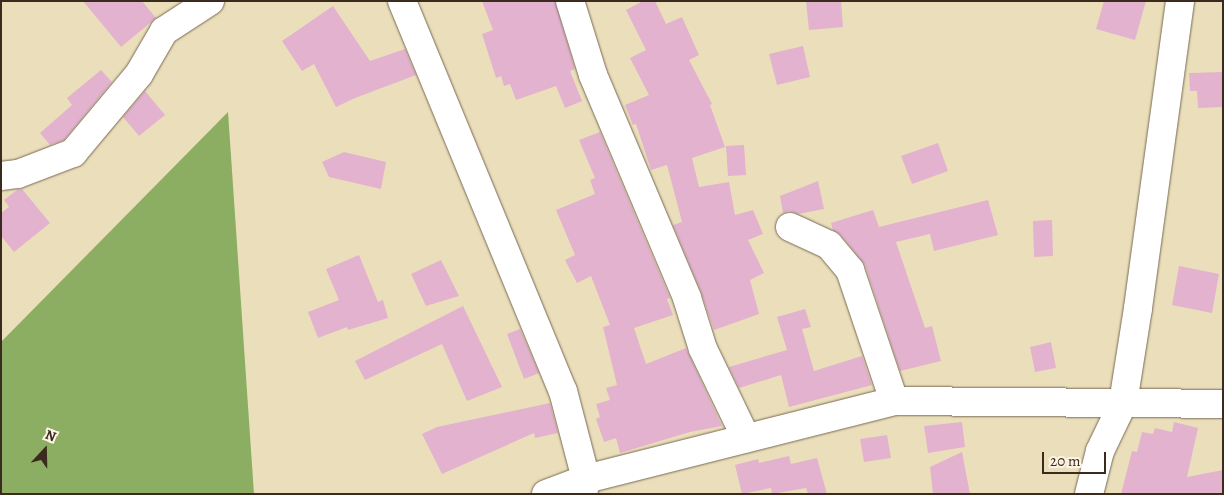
<!DOCTYPE html>
<style>
body{margin:0}
#map{position:relative;width:1224px;height:495px;overflow:hidden;background:#ebdfbb;font-family:Alegreya,serif}
div>[style]{position:absolute}
[style*='--x']{left:calc(var(--x)*1px);top:calc(var(--y)*1px);width:calc(var(--w)*1px);rotate:calc(var(--a)*1deg)}
.forest>*{inset:0;background:#8bae62}
.building>*{inset:0;background:#e3b2ce}
.roads{filter:drop-shadow(0 0 1px #796955) drop-shadow(0 0 1px #796955)}
.minor>*{height:28px;margin:-14px;padding:0 14px;transform-origin:14px;border-radius:14px;background:#fff}
span{translate:-50% -50%;white-space:nowrap;text-align:center;line-height:1.15;-webkit-text-stroke:4.5px #fcf5e5;paint-order:stroke}
.frame{position:absolute;inset:0;border:2px solid #3b2a1e;pointer-events:none}
.north{position:absolute;left:20px;top:425px;width:50px;height:50px;-webkit-text-stroke:4px #fcf5e5;paint-order:stroke;rotate:21deg;font-size:14px;font-weight:700;line-height:20px;text-align:center;color:#3b2a1e}
.north::after{content:'';display:block;margin:auto;width:18px;height:22px;background:#3b2a1e;clip-path:polygon(50% 0,100% 100%,50% 72%,0 100%)}
.scale{position:absolute;left:1042px;top:452px;width:64px;height:22px;box-sizing:border-box;border:2px solid #3b2a1e;border-top:0;padding-left:6px;font-size:15px;line-height:18px;white-space:nowrap;color:#3b2a1e;-webkit-text-stroke:4px #fcf5e5;paint-order:stroke}
</style>
<div id="map">
<div class="forest">
<i style="clip-path:polygon(228px 112px,254px 494px,1px 494px,1px 342px)"></i>
</div>
<div class="building">
<i style="clip-path:polygon(83px 1px,142px 1px,156px 18px,121px 47px)"></i>
<i style="clip-path:polygon(482px 1px,555px 1px,575px 69px,570px 71px,582px 101px,565px 108px,556px 86px,516px 100px,510px 84px,504px 86px,501px 76px,496px 78px,482px 34px,493px 30px)"></i>
<i style="clip-path:polygon(643px 1px,655px 1px,666px 24px,682px 17px,699px 55px,689px 60px,712px 104px,710px 105px,725px 147px,692px 158px,699px 187px,729px 182px,735px 215px,753px 210px,763px 234px,748px 240px,764px 273px,750px 280px,759px 314px,714px 330px,701px 292px,673px 225px,682px 222px,667px 165px,651px 170px,636px 124px,633px 125px,625px 105px,649px 95px,630px 58px,646px 50px,626px 10px)"></i>
<i style="clip-path:polygon(806px 1px,841px 1px,843px 27px,809px 30px)"></i>
<i style="clip-path:polygon(1104px 1px,1146px 1px,1135px 40px,1096px 29px)"></i>
<i style="clip-path:polygon(333px 6px,370px 61px,405px 49px,416px 75px,355px 98px,336px 107px,314px 64px,302px 71px,282px 41px)"></i>
<i style="clip-path:polygon(803px 46px,810px 77px,777px 85px,769px 54px)"></i>
<i style="clip-path:polygon(101px 70px,112px 82px,64px 140px,50px 145px,40px 133px,72px 105px,67px 98px)"></i>
<i style="clip-path:polygon(1223px 72px,1223px 107px,1198px 108px,1197px 91px,1190px 91px,1189px 73px)"></i>
<i style="clip-path:polygon(145px 91px,165px 115px,139px 136px,123px 117px)"></i>
<i style="clip-path:polygon(600px 132px,670px 298px,667px 299px,673px 315px,634px 328px,646px 364px,686px 348px,722px 426px,690px 432px,620px 453px,616px 438px,604px 442px,596px 419px,600px 417px,596px 404px,610px 400px,606px 388px,617px 385px,603px 327px,610px 325px,591px 276px,577px 283px,565px 260px,575px 255px,556px 210px,595px 194px,590px 180px,595px 178px,579px 140px)"></i>
<i style="clip-path:polygon(938px 143px,948px 171px,912px 184px,901px 156px)"></i>
<i style="clip-path:polygon(744px 145px,746px 175px,728px 176px,726px 146px)"></i>
<i style="clip-path:polygon(344px 152px,386px 162px,381px 189px,329px 177px,322px 162px)"></i>
<i style="clip-path:polygon(818px 181px,824px 209px,798px 214px,789px 211px,783px 213px,780px 196px)"></i>
<i style="clip-path:polygon(22px 189px,50px 223px,14px 252px,1px 236px,1px 213px,9px 207px,4px 200px,17px 190px)"></i>
<i style="clip-path:polygon(988px 200px,998px 235px,934px 251px,930px 234px,896px 242px,925px 328px,932px 326px,941px 361px,900px 371px,865px 265px,841px 235px,833px 230px,831px 223px,873px 210px,879px 227px)"></i>
<i style="clip-path:polygon(1052px 220px,1053px 256px,1034px 257px,1033px 221px)"></i>
<i style="clip-path:polygon(359px 255px,378px 302px,383px 300px,388px 318px,348px 330px,347px 327px,318px 338px,308px 312px,339px 300px,326px 269px)"></i>
<i style="clip-path:polygon(441px 260px,459px 296px,426px 306px,411px 274px)"></i>
<i style="clip-path:polygon(1179px 266px,1219px 274px,1212px 313px,1172px 305px)"></i>
<i style="clip-path:polygon(463px 306px,502px 387px,467px 401px,442px 344px,365px 380px,355px 361px)"></i>
<i style="clip-path:polygon(805px 309px,811px 327px,802px 329px,814px 371px,862px 356px,872px 385px,789px 407px,781px 375px,739px 388px,729px 367px,787px 350px,777px 317px)"></i>
<i style="clip-path:polygon(520px 329px,539px 373px,524px 379px,507px 334px)"></i>
<i style="clip-path:polygon(1051px 342px,1056px 368px,1035px 372px,1030px 347px)"></i>
<i style="clip-path:polygon(550px 403px,558px 433px,535px 438px,534px 433px,442px 474px,422px 434px,437px 427px)"></i>
<i style="clip-path:polygon(962px 422px,965px 447px,928px 453px,924px 426px)"></i>
<i style="clip-path:polygon(1174px 422px,1198px 428px,1187px 477px,1223px 470px,1223px 494px,1121px 494px,1132px 451px,1137px 452px,1142px 432px,1153px 434px,1155px 428px,1172px 432px)"></i>
<i style="clip-path:polygon(887px 435px,891px 458px,864px 462px,860px 439px)"></i>
<i style="clip-path:polygon(962px 452px,970px 494px,933px 494px,930px 467px)"></i>
<i style="clip-path:polygon(789px 456px,791px 464px,817px 458px,827px 494px,808px 494px,806px 488px,772px 494px,771px 488px,742px 494px,735px 465px,758px 459px,759px 463px)"></i>
</div>
<div class="roads">
<div class="minor">
<i style="--x:402;--y:1;--w:422;--a:67.6"></i>
<i style="--x:563;--y:391;--w:91;--a:75.4"></i>
<i style="--x:586;--y:479;--w:15;--a:101"></i>
<i style="--x:570;--y:1;--w:77;--a:72.7"></i>
<i style="--x:593;--y:75;--w:242;--a:67.1"></i>
<i style="--x:687;--y:298;--w:53;--a:72.6"></i>
<i style="--x:703;--y:349;--w:99;--a:64.2"></i>
<i style="--x:1;--y:176;--w:17;--a:-7"></i>
<i style="--x:18;--y:174;--w:59;--a:-20.9"></i>
<i style="--x:73;--y:153;--w:103;--a:-50.1"></i>
<i style="--x:139;--y:74;--w:50;--a:-59.8"></i>
<i style="--x:164;--y:31;--w:55;--a:-33.1"></i>
<i style="--x:790;--y:227;--w:43;--a:24.8"></i>
<i style="--x:829;--y:245;--w:33;--a:50"></i>
<i style="--x:850;--y:270;--w:138;--a:71.4"></i>
<i style="--x:546;--y:494;--w:43;--a:-20.6"></i>
<i style="--x:586;--y:479;--w:318;--a:-14.2"></i>
<i style="--x:894;--y:401;--w:329;--a:0.5"></i>
<i style="--x:1089;--y:494;--w:44;--a:-75.7"></i>
<i style="--x:1100;--y:451;--w:53;--a:-64.4"></i>
<i style="--x:1123;--y:403;--w:96;--a:-81"></i>
<i style="--x:1138;--y:308;--w:310;--a:-82.2"></i>
</div>
</div>
<div class="frame"></div>
<div class="north">N</div>
<div class="scale">20 m</div>
</div>
